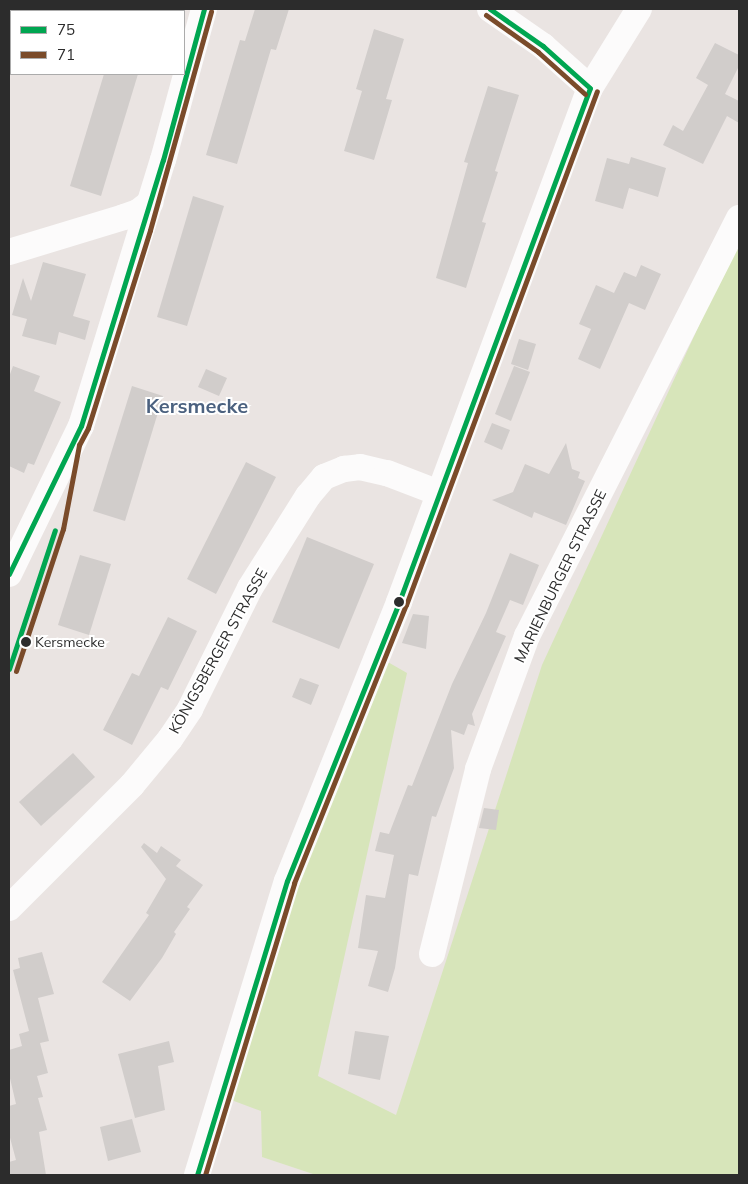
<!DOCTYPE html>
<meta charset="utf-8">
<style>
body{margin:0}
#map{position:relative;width:748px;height:1184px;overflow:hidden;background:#eae4e2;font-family:Mulish,sans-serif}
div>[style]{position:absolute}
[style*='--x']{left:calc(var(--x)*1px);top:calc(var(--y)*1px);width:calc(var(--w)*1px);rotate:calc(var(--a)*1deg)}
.green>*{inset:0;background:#d7e5ba}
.building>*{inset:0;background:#d1cdcb}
.minor>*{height:26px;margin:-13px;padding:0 13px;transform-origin:13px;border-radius:13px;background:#fcfbfb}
.bus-1>*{height:5px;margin:-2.5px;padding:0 2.5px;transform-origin:2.5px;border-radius:2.5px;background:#00a651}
.bus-2>*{height:5px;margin:-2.5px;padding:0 2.5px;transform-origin:2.5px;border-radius:2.5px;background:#7a4b2a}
.dots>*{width:14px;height:14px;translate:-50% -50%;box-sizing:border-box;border:2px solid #fff;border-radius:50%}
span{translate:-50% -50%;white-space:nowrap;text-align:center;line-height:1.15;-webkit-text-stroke:4px #fff;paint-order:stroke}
.bus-label{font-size:14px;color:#2c2c2c}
.left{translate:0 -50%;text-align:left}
.street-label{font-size:15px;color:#2c2c2c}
.district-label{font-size:20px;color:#4b617f;font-weight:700}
.frame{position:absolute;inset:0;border:10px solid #2c2c2c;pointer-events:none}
.legend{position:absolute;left:10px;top:10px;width:175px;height:65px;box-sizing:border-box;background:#fff;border:1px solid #ababab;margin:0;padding:6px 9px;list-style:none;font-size:15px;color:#2c2c2c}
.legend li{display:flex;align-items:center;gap:10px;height:25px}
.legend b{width:25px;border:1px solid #ababab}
</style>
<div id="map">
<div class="green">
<i style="clip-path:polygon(739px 239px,739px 1175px,316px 1175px,262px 1157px,261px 1111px,226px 1098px,293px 881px,386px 661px,407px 673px,318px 1076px,396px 1115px,542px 665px)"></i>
</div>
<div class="building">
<i style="clip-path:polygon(255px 9px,289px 9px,276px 50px,271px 49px,237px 164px,206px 155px,240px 40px,245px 41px)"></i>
<i style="clip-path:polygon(374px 29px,404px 39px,386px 99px,392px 100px,374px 160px,344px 151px,362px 91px,356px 89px)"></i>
<i style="clip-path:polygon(715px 43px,739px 55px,739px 66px,725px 94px,739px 101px,739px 123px,727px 116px,703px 164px,663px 145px,673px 125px,683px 131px,708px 85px,696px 78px)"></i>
<i style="clip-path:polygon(104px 74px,138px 74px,101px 196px,70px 186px)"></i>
<i style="clip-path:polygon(488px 86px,519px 95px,495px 171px,498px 172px,482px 222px,486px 223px,466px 288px,436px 278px,468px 163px,464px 162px)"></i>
<i style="clip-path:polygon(631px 157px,666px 168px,658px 197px,629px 188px,623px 209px,595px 201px,607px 158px,629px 164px)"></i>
<i style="clip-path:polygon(193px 196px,224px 206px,187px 326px,157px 317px)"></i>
<i style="clip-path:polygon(43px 262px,86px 274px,73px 316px,90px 321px,85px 340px,59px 332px,56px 345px,22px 336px,27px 319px,12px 315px,23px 278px,31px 301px)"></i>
<i style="clip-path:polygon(641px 265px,661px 274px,645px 310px,629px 303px,600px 369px,578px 359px,591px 329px,579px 324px,596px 285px,614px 293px,624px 272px,636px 277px)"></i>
<i style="clip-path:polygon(519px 339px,536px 344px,528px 370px,511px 364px)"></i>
<i style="clip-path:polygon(13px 366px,40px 376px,34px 391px,61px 402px,34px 465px,28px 463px,24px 473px,9px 466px,9px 377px)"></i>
<i style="clip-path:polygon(514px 366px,530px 372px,511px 421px,495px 414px)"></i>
<i style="clip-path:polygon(206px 369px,227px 378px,219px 396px,198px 387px)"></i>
<i style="clip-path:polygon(132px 386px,163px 396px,125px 521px,93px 511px)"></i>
<i style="clip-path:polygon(492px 423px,510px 430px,502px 450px,484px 442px)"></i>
<i style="clip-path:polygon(566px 443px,572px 469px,580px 472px,578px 478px,585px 481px,566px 525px,534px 512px,532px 518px,492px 500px,513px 492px,525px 464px,549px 474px)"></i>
<i style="clip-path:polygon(246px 462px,276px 477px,216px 594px,187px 579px)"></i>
<i style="clip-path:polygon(307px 537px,374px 564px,339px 649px,272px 622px)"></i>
<i style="clip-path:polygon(510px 553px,539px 565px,523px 605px,510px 600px,496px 632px,506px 636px,472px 714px,475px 726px,468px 724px,464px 735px,451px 730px,454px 768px,436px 817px,432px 816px,418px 876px,409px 874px,395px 968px,388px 992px,368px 986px,378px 951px,358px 948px,366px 895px,385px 898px,394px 855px,375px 851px,380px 832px,389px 834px,408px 785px,412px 786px,452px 684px,486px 613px)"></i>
<i style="clip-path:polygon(80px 555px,111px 564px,89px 635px,58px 625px)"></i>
<i style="clip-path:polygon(413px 614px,429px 616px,426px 649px,402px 643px)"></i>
<i style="clip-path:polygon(168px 617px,197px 631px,168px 690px,161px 687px,132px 745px,103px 730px,132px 673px,139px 676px)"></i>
<i style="clip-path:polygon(300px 678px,319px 685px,311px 705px,292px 697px)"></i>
<i style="clip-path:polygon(73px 753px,95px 777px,41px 826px,19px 802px)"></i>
<i style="clip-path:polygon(484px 808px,499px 810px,496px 830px,479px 828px)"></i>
<i style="clip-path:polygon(144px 843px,157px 853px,161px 846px,181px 860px,176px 866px,203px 885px,187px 907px,190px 909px,174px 932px,176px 934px,162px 958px,130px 1001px,102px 982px,149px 915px,146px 913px,166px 879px,141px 847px)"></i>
<i style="clip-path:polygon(42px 952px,54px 994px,38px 998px,49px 1041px,40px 1043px,48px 1073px,37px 1076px,43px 1097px,38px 1098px,47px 1130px,39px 1132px,46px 1175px,9px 1175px,9px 1162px,16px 1160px,9px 1134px,9px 1106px,16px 1104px,9px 1074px,9px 1050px,22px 1046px,19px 1034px,29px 1031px,13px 970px,20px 968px,18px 958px)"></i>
<i style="clip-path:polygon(355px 1031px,389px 1036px,380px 1080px,348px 1074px)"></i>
<i style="clip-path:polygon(169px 1041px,174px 1062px,158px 1066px,165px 1110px,135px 1118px,118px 1054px)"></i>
<i style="clip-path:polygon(132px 1119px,141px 1152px,108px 1161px,100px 1127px)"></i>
</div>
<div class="minor">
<i style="--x:490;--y:9;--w:65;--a:34.9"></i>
<i style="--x:543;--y:46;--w:63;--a:41.8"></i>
<i style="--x:9;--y:252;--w:120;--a:-16.9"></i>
<i style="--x:124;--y:217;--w:15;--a:-20"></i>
<i style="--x:138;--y:212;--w:16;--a:-38"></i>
<i style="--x:9;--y:574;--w:165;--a:-64.1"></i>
<i style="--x:81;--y:426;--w:278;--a:-72.9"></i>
<i style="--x:163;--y:160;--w:156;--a:-74.8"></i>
<i style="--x:9;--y:908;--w:174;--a:-45"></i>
<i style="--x:132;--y:785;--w:60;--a:-50.4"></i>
<i style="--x:170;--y:739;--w:36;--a:-56"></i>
<i style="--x:190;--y:709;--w:135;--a:-63.6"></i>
<i style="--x:250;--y:588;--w:109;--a:-57.8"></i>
<i style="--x:308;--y:496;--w:25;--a:-50"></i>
<i style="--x:324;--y:477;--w:22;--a:-22"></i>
<i style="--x:344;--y:469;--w:16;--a:-7"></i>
<i style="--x:360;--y:467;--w:28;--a:13"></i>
<i style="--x:387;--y:473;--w:56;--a:21"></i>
<i style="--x:432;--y:954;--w:191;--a:-76"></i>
<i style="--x:478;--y:769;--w:142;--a:-69.8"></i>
<i style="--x:527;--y:636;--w:469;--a:-63.1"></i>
<i style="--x:197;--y:1175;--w:307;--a:-73"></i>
<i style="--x:287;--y:881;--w:301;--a:-68.1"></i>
<i style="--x:399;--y:602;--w:548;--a:-69.62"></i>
<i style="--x:590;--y:88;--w:93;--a:-58.2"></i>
</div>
<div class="bus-1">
<i style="--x:490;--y:9;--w:65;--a:34.9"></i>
<i style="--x:543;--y:46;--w:63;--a:41.8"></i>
<i style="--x:9;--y:574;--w:165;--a:-64.1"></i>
<i style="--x:81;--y:426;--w:278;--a:-72.9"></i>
<i style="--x:163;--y:160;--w:156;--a:-74.8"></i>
<i style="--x:9;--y:669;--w:146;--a:-71.7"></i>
<i style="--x:197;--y:1175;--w:307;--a:-73"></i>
<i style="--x:287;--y:881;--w:301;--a:-68.1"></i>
<i style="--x:399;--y:602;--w:548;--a:-69.62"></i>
</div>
<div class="bus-2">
<i style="--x:486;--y:15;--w:64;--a:35.4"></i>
<i style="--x:538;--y:52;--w:63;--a:41.8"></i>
<i style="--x:16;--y:671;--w:150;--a:-71.7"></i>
<i style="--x:63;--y:529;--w:86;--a:-79.2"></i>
<i style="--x:79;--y:445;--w:19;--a:-62"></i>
<i style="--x:88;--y:428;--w:207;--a:-72.6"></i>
<i style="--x:150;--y:230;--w:227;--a:-74.4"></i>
<i style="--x:205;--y:1175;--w:305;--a:-73"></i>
<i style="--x:294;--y:883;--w:300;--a:-68.1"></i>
<i style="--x:406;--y:605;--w:548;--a:-69.62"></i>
</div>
<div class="dots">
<i style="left:399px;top:602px;background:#2c2c2c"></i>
<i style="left:26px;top:642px;background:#2c2c2c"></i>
</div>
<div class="bus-label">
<span class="left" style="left:35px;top:642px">Kersmecke</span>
</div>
<div class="street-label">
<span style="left:560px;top:576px;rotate:-64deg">MARIENBURGER STRASSE</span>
<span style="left:218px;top:651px;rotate:-61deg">KÖNIGSBERGER STRASSE</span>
</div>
<div class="district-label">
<span style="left:197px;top:405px">Kersmecke</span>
</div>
<div class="frame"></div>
<ul class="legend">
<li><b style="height:6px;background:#00a651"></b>75</li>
<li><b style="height:6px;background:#7a4b2a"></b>71</li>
</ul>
</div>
